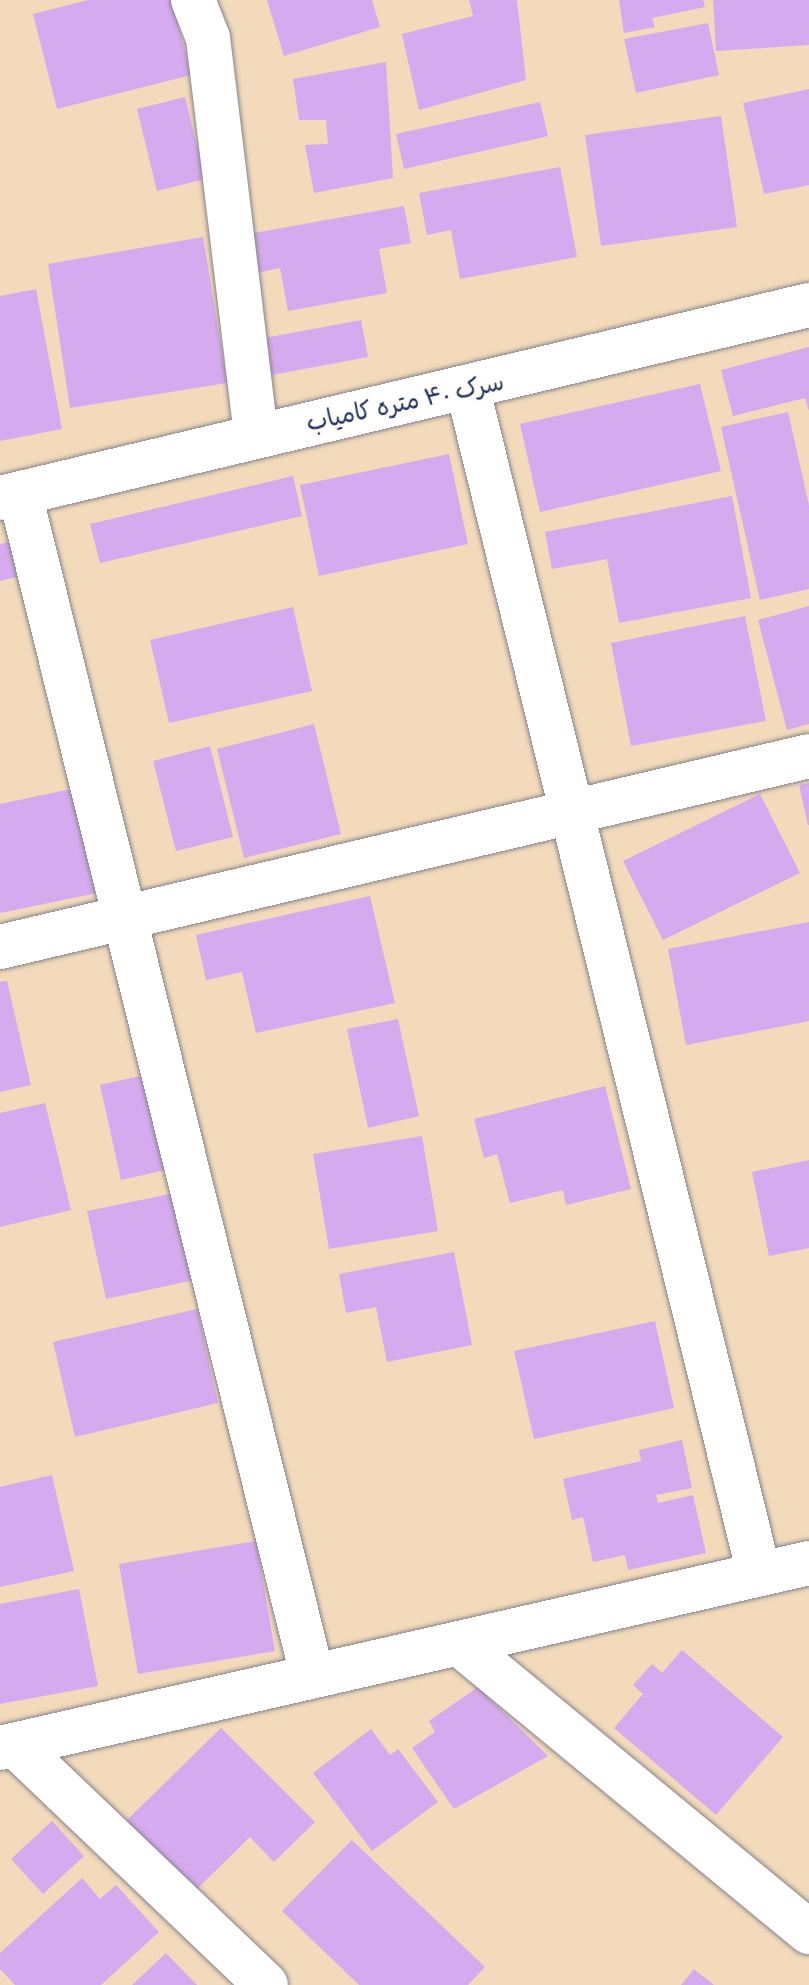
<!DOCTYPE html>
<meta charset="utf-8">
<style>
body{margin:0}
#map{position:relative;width:809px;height:1985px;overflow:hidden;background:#f2dabb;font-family:Delius,"Playpen Sans Arabic",sans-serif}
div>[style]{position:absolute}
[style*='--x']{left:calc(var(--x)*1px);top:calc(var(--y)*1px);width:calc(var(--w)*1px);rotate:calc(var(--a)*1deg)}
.building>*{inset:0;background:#d6aaef}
.roads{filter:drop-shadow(0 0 2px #86848c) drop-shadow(0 0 2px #86848c)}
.minor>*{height:44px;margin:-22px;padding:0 22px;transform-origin:22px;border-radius:22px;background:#fff}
span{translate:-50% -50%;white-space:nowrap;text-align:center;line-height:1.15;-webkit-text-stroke:6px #fdfcf7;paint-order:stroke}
.street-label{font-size:24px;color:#1b2f5e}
</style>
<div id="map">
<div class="building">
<i style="clip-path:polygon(88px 0,172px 0,191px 75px,57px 109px,33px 14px)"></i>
<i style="clip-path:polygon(267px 0,372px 0,380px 27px,284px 56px)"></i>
<i style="clip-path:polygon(469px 0,517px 0,526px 80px,419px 110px,402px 34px,473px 16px)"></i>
<i style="clip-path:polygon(619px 0,703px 0,705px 7px,652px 18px,655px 27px,624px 33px)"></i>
<i style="clip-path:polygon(713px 0,809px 0,809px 45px,716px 51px)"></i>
<i style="clip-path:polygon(708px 23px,719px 75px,636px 93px,624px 39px)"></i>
<i style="clip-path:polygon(386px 62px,393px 178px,314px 193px,305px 145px,328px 144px,326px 120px,299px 120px,293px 79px)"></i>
<i style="clip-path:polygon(809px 89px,809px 185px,764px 194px,743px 103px)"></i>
<i style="clip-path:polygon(185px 97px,205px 179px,157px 191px,137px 109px)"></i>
<i style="clip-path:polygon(540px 102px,548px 136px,404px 169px,396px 134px)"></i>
<i style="clip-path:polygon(721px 116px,737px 227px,601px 246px,585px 135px)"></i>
<i style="clip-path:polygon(560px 167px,577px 257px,460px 279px,451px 230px,427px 235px,419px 193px)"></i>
<i style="clip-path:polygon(404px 206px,411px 243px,379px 249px,387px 293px,288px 311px,280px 268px,256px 273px,248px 234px)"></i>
<i style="clip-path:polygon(203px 237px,227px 383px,70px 408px,48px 264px)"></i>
<i style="clip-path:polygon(36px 289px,62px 429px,0 441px,0 296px)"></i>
<i style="clip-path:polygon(361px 320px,368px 357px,256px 378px,248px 341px)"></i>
<i style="clip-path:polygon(809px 347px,809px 411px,805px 398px,733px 416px,721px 370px)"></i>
<i style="clip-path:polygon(700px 384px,721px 471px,540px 512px,520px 424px)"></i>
<i style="clip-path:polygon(788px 412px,809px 505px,809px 589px,760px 600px,721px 427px)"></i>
<i style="clip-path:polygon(449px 454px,468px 544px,319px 576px,300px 485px)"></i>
<i style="clip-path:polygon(293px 476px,302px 516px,100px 563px,90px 524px)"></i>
<i style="clip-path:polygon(732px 496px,751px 598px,619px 623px,607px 559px,552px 569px,545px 532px)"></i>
<i style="clip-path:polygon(12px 541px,20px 576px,0 581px,0 544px)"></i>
<i style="clip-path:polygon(809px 606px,809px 724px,787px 730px,758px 620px)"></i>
<i style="clip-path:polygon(293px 607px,312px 691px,169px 723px,150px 640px)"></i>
<i style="clip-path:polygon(745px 616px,766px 721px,631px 746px,611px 643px)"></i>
<i style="clip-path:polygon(314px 724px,341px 834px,244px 858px,217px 749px)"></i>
<i style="clip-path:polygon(210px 746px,233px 837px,176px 851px,153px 761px)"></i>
<i style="clip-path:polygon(809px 783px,809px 825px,808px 825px,799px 785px)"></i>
<i style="clip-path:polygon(85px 786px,107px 891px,0 913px,0 804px)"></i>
<i style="clip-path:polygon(760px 794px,800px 873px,663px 940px,623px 861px)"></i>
<i style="clip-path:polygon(370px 896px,395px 1003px,256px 1033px,242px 972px,206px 980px,196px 935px)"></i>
<i style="clip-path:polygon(809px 922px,809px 1021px,686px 1045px,668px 949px)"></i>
<i style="clip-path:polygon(7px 981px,31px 1085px,0 1092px,0 982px)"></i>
<i style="clip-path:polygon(398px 1019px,419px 1116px,368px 1128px,347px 1029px)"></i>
<i style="clip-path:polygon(149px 1074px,170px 1169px,121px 1180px,100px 1085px)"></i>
<i style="clip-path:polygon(605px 1086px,631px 1189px,566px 1205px,563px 1190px,510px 1203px,497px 1154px,484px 1158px,474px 1119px)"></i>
<i style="clip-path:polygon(45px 1103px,71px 1210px,0 1227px,0 1113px)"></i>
<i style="clip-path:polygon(422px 1136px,438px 1231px,329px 1249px,313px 1154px)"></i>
<i style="clip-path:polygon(809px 1160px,809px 1248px,769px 1256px,752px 1172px)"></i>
<i style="clip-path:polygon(175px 1193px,194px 1280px,106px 1299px,87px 1211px)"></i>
<i style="clip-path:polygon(454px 1252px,472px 1345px,387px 1362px,376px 1307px,346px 1313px,339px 1274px)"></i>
<i style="clip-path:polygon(197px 1309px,218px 1403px,75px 1437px,53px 1342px)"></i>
<i style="clip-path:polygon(655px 1321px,674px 1408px,534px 1439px,514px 1351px)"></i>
<i style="clip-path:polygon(682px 1440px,692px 1488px,656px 1495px,658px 1503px,693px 1495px,706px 1553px,628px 1570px,625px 1555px,593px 1562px,583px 1517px,572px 1520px,563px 1479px,641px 1461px,639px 1450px)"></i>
<i style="clip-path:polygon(52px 1475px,74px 1571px,0 1587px,0 1487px)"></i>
<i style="clip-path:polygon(256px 1541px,275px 1651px,138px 1674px,119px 1564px)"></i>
<i style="clip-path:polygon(79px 1589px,98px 1686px,0 1704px,0 1604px)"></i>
<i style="clip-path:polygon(682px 1650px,783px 1737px,716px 1815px,614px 1728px,643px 1694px,633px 1685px,652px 1664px,662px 1673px)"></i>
<i style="clip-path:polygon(478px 1687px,548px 1756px,454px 1809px,412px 1748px,435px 1732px,429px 1721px)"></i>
<i style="clip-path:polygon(221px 1728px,315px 1822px,274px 1862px,250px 1837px,194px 1892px,125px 1822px)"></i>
<i style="clip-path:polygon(371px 1729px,390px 1755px,398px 1749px,438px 1802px,372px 1851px,313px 1773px)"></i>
<i style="clip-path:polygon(52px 1821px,84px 1856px,43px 1894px,11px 1859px)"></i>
<i style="clip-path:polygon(352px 1840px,485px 1967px,468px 1985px,359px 1985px,282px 1911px)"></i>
<i style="clip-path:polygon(82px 1878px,100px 1899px,116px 1885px,159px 1932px,101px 1985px,15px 1985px,0 1969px,0 1953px)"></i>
<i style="clip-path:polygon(166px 1953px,197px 1985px,132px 1985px)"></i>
<i style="clip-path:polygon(694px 1969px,695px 1970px,714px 1985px,681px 1985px)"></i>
</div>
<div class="roads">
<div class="minor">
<i style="--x:193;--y:0;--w:41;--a:68.5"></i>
<i style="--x:208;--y:38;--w:400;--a:83.1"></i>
<i style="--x:468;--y:390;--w:1219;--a:76.19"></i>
<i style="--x:20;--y:494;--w:1217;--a:76.11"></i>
<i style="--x:0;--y:498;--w:832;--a:-13.42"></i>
<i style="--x:0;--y:947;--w:831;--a:-13.28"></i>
<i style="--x:462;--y:1646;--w:450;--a:39.5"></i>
<i style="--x:15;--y:1745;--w:347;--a:43.7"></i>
<i style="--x:0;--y:1748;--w:830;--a:-12.88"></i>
</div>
</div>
<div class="street-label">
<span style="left:405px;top:402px;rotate:-12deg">سرک ۴۰ متره کامیاب</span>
</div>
</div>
